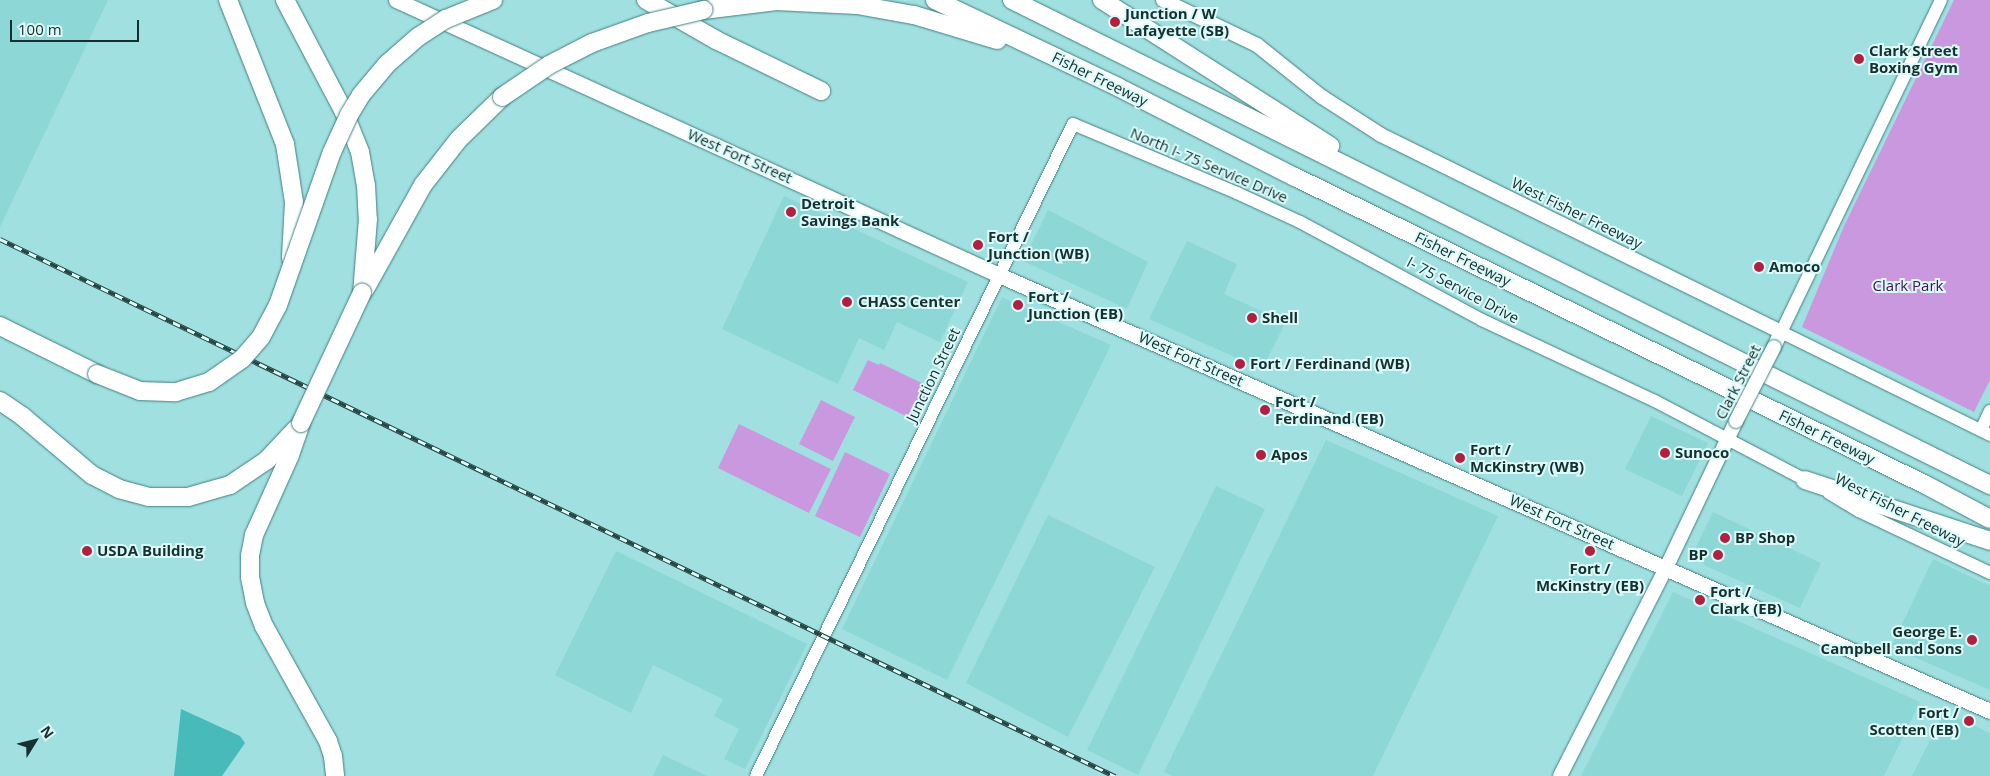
<!DOCTYPE html>
<style>
body{margin:0}
#map{position:relative;width:1990px;height:776px;overflow:hidden;background:#a1e0e0;font-family:"Open Sans",sans-serif}
div>[style]{position:absolute}
[style*='--x']{left:calc(var(--x)*1px);top:calc(var(--y)*1px);width:calc(var(--w)*1px);rotate:calc(var(--a)*1deg)}
.built>*{inset:0;background:#8dd7d6}
.green>*{inset:0;background:#c998de}
.water>*{inset:0;background:#48baba}
.roads{filter:drop-shadow(0 0 1px #428080) drop-shadow(0 0 1px #428080)}
.tertiary>*{height:12px;margin:-6px;padding:0 6px;transform-origin:6px;border-radius:6px;background:#fff}
.secondary>*{height:14px;margin:-7px;padding:0 7px;transform-origin:7px;border-radius:7px;background:#fff}
.primary>*{height:15px;margin:-7.5px;padding:0 7.5px;transform-origin:7.5px;border-radius:7.5px;background:#fff}
.motorway>*{height:18px;margin:-9px;padding:0 9px;transform-origin:9px;border-radius:9px;background:#fff}
.rail>*{height:4.5px;margin-top:-2.25px;transform-origin:0;background:repeating-linear-gradient(90deg,#dcfafa 0 8px,#264444 0 16px);box-sizing:border-box;border-block:1px solid #264444}
.bridges{filter:drop-shadow(0 0 1px #428080) drop-shadow(0 0 1px #428080)}
.secondary-bridge>*{height:14px;margin:-7px;padding:0 7px;transform-origin:7px;border-radius:7px;background:#fff}
.motorway-bridge>*{height:18px;margin:-9px;padding:0 9px;transform-origin:9px;border-radius:9px;background:#fff}
.dots>*{width:14px;height:14px;translate:-50% -50%;box-sizing:border-box;border:2px solid #dcfafa;border-radius:50%}
span{translate:-50% -50%;white-space:nowrap;text-align:center;line-height:1.15;-webkit-text-stroke:4px #dcfafa;paint-order:stroke}
.poi-label{font-size:15px;color:#163030;font-weight:700}
.left{translate:0 -50%;text-align:left}
.right{translate:-100% -50%;text-align:right}
.street-label{font-size:15px;color:#163030}
.park-label{font-size:15px;color:#410f53}
.north{position:absolute;left:10px;top:716px;width:50px;height:50px;-webkit-text-stroke:4px #dcfafa;paint-order:stroke;rotate:54deg;font-size:14px;font-weight:700;line-height:20px;text-align:center;color:#163030}
.north::after{content:'';display:block;margin:auto;width:18px;height:22px;background:#163030;clip-path:polygon(50% 0,100% 100%,50% 72%,0 100%)}
.scale{position:absolute;left:10px;top:20px;width:129px;height:22px;box-sizing:border-box;border:2px solid #163030;border-top:0;padding-left:6px;font-size:15px;line-height:18px;white-space:nowrap;color:#163030;-webkit-text-stroke:4px #dcfafa;paint-order:stroke}
</style>
<div id="map">
<div class="built">
<i style="clip-path:polygon(0 0,108px 0,0 227px)"></i>
<i style="clip-path:polygon(784px 196px,968px 282px,940px 342px,897px 322px,884px 350px,859px 338px,838px 384px,722px 329px)"></i>
<i style="clip-path:polygon(1048px 210px,1148px 262px,1127px 309px,1023px 261px)"></i>
<i style="clip-path:polygon(1187px 241px,1237px 264px,1224px 294px,1286px 322px,1262px 369px,1149px 319px)"></i>
<i style="clip-path:polygon(1002px 297px,1111px 345px,947px 680px,842px 629px)"></i>
<i style="clip-path:polygon(1651px 416px,1708px 443px,1682px 496px,1625px 469px)"></i>
<i style="clip-path:polygon(1326px 440px,1498px 516px,1373px 776px,1173px 776px,1164px 772px)"></i>
<i style="clip-path:polygon(1216px 486px,1265px 509px,1138px 775px,1087px 750px)"></i>
<i style="clip-path:polygon(1713px 512px,1821px 563px,1800px 608px,1706px 566px,1699px 559px,1697px 545px)"></i>
<i style="clip-path:polygon(1048px 515px,1155px 567px,1068px 737px,966px 683px)"></i>
<i style="clip-path:polygon(616px 551px,807px 644px,745px 769px,724px 759px,739px 729px,714px 716px,723px 699px,653px 665px,631px 713px,555px 675px)"></i>
<i style="clip-path:polygon(1933px 559px,1990px 586px,1990px 690px,1891px 647px)"></i>
<i style="clip-path:polygon(1673px 592px,1920px 702px,1884px 776px,1581px 776px)"></i>
<i style="clip-path:polygon(1944px 712px,1990px 733px,1990px 776px,1912px 776px)"></i>
<i style="clip-path:polygon(663px 755px,707px 776px,653px 776px)"></i>
</div>
<div class="green">
<i style="clip-path:polygon(1954px 0,1990px 0,1990px 380px,1974px 412px,1802px 327px,1844px 226px)"></i>
<i style="clip-path:polygon(868px 360px,879px 365px,880px 363px,932px 388px,916px 421px,853px 390px)"></i>
<i style="clip-path:polygon(821px 400px,855px 417px,833px 461px,799px 444px)"></i>
<i style="clip-path:polygon(739px 424px,831px 469px,809px 513px,718px 468px)"></i>
<i style="clip-path:polygon(845px 452px,890px 474px,860px 537px,815px 516px)"></i>
</div>
<div class="water">
<i style="clip-path:polygon(181px 709px,240px 736px,245px 743px,222px 776px,174px 776px)"></i>
</div>
<div class="roads">
<div class="tertiary">
<i style="--x:1941;--y:0;--w:369;--a:115.7"></i>
<i style="--x:1781;--y:332;--w:233;--a:26.2"></i>
<i style="--x:1981;--y:430;--w:21;--a:-65"></i>
<i style="--x:1829;--y:493;--w:35;--a:31"></i>
<i style="--x:1859;--y:511;--w:145;--a:25.3"></i>
<i style="--x:756;--y:776;--w:725;--a:-64.07"></i>
<i style="--x:1073;--y:124;--w:178;--a:22.8"></i>
<i style="--x:1237;--y:193;--w:69;--a:24.7"></i>
<i style="--x:1300;--y:222;--w:207;--a:28.3"></i>
<i style="--x:1482;--y:320;--w:191;--a:25.1"></i>
<i style="--x:1655;--y:401;--w:176;--a:27.7"></i>
</div>
<div class="secondary">
<i style="--x:1163;--y:0;--w:104;--a:25.6"></i>
<i style="--x:1257;--y:45;--w:83;--a:38.7"></i>
<i style="--x:1322;--y:97;--w:70;--a:32.8"></i>
<i style="--x:1381;--y:135;--w:446;--a:26.2"></i>
<i style="--x:1781;--y:332;--w:17;--a:115"></i>
<i style="--x:1560;--y:776;--w:233;--a:-63"></i>
<i style="--x:1666;--y:568;--w:163;--a:-64.5"></i>
</div>
<div class="primary">
<i style="--x:396;--y:0;--w:663;--a:24.52"></i>
<i style="--x:999;--y:275;--w:1083;--a:23.75"></i>
</div>
<div class="motorway">
<i style="--x:228;--y:0;--w:155;--a:68.4"></i>
<i style="--x:285;--y:144;--w:59;--a:81.2"></i>
<i style="--x:294;--y:202;--w:56;--a:93.1"></i>
<i style="--x:285;--y:0;--w:127;--a:62.2"></i>
<i style="--x:344;--y:112;--w:43;--a:68.2"></i>
<i style="--x:360;--y:152;--w:34;--a:80"></i>
<i style="--x:366;--y:185;--w:34;--a:87"></i>
<i style="--x:368;--y:219;--w:74;--a:94.6"></i>
<i style="--x:646;--y:0;--w:81;--a:29.7"></i>
<i style="--x:716;--y:40;--w:117;--a:25.9"></i>
<i style="--x:935;--y:0;--w:203;--a:25.4"></i>
<i style="--x:1118;--y:87;--w:199;--a:27"></i>
<i style="--x:1295;--y:177;--w:702;--a:26.02"></i>
<i style="--x:1926;--y:485;--w:72;--a:28"></i>
<i style="--x:1012;--y:0;--w:1092;--a:26.38"></i>
<i style="--x:1102;--y:0;--w:271;--a:32.6"></i>
<i style="--x:703;--y:10;--w:74;--a:-7"></i>
<i style="--x:776;--y:1;--w:81;--a:2.8"></i>
<i style="--x:857;--y:5;--w:58;--a:10"></i>
<i style="--x:914;--y:15;--w:87;--a:16.8"></i>
<i style="--x:365;--y:289;--w:119;--a:-60.9"></i>
<i style="--x:423;--y:185;--w:58;--a:-52"></i>
<i style="--x:459;--y:139;--w:60;--a:-44.3"></i>
<i style="--x:0;--y:326;--w:108;--a:26.3"></i>
<i style="--x:0;--y:401;--w:27;--a:34"></i>
<i style="--x:22;--y:416;--w:92;--a:40.1"></i>
<i style="--x:92;--y:475;--w:30;--a:27"></i>
<i style="--x:119;--y:489;--w:31;--a:15"></i>
<i style="--x:149;--y:497;--w:39;--a:0"></i>
<i style="--x:188;--y:497;--w:44;--a:-15.9"></i>
<i style="--x:230;--y:485;--w:45;--a:-34"></i>
<i style="--x:267;--y:460;--w:42;--a:-46.9"></i>
<i style="--x:301;--y:423;--w:34;--a:109"></i>
<i style="--x:290;--y:455;--w:88;--a:114.2"></i>
<i style="--x:254;--y:535;--w:21;--a:101"></i>
<i style="--x:250;--y:556;--w:21;--a:90"></i>
<i style="--x:250;--y:577;--w:26;--a:79"></i>
<i style="--x:255;--y:603;--w:25;--a:69"></i>
<i style="--x:264;--y:626;--w:132;--a:60.9"></i>
<i style="--x:328;--y:741;--w:16;--a:72"></i>
<i style="--x:333;--y:756;--w:20;--a:84"></i>
<i style="--x:1805;--y:480;--w:195;--a:18.2"></i>
</div>
</div>
<div class="rail">
<i style="--x:0;--y:239;--w:1238;--a:25.72"></i>
</div>
<div class="bridges">
<div class="secondary-bridge">
<i style="--x:1736;--y:421;--w:83;--a:-62.8"></i>
</div>
<div class="motorway-bridge">
<i style="--x:502;--y:97;--w:57;--a:-34.2"></i>
<i style="--x:549;--y:65;--w:48;--a:-27.1"></i>
<i style="--x:592;--y:43;--w:59;--a:-19.7"></i>
<i style="--x:648;--y:23;--w:57;--a:-13.3"></i>
<i style="--x:97;--y:374;--w:46;--a:21.6"></i>
<i style="--x:140;--y:391;--w:36;--a:2"></i>
<i style="--x:176;--y:392;--w:34;--a:-17"></i>
<i style="--x:209;--y:382;--w:40;--a:-34.9"></i>
<i style="--x:242;--y:359;--w:29;--a:-49"></i>
<i style="--x:261;--y:337;--w:36;--a:-62"></i>
<i style="--x:278;--y:305;--w:162;--a:-70.6"></i>
<i style="--x:332;--y:152;--w:41;--a:-65.3"></i>
<i style="--x:349;--y:115;--w:23;--a:-59"></i>
<i style="--x:361;--y:95;--w:40;--a:-50"></i>
<i style="--x:387;--y:64;--w:41;--a:-41.1"></i>
<i style="--x:418;--y:37;--w:33;--a:-33"></i>
<i style="--x:446;--y:19;--w:51;--a:-22"></i>
<i style="--x:301;--y:423;--w:144;--a:-64.9"></i>
</div>
</div>
<div class="dots">
<i style="left:1115px;top:22px;background:#b22040"></i>
<i style="left:1859px;top:59px;background:#b22040"></i>
<i style="left:791px;top:212px;background:#b22040"></i>
<i style="left:978px;top:245px;background:#b22040"></i>
<i style="left:1759px;top:267px;background:#b22040"></i>
<i style="left:847px;top:302px;background:#b22040"></i>
<i style="left:1018px;top:305px;background:#b22040"></i>
<i style="left:1252px;top:318px;background:#b22040"></i>
<i style="left:1240px;top:364px;background:#b22040"></i>
<i style="left:1265px;top:410px;background:#b22040"></i>
<i style="left:1665px;top:453px;background:#b22040"></i>
<i style="left:1261px;top:455px;background:#b22040"></i>
<i style="left:1460px;top:458px;background:#b22040"></i>
<i style="left:1725px;top:538px;background:#b22040"></i>
<i style="left:87px;top:551px;background:#b22040"></i>
<i style="left:1590px;top:551px;background:#b22040"></i>
<i style="left:1718px;top:555px;background:#b22040"></i>
<i style="left:1700px;top:600px;background:#b22040"></i>
<i style="left:1972px;top:640px;background:#b22040"></i>
<i style="left:1969px;top:721px;background:#b22040"></i>
</div>
<div class="poi-label">
<span class="left" style="left:1125px;top:22px">Junction / W<br>Lafayette (SB)</span>
<span class="left" style="left:1869px;top:59px">Clark Street<br>Boxing Gym</span>
<span class="left" style="left:801px;top:212px">Detroit<br>Savings Bank</span>
<span class="left" style="left:988px;top:245px">Fort /<br>Junction (WB)</span>
<span class="left" style="left:1769px;top:267px">Amoco</span>
<span class="left" style="left:1028px;top:305px">Fort /<br>Junction (EB)</span>
<span class="left" style="left:858px;top:302px">CHASS Center</span>
<span class="left" style="left:1262px;top:318px">Shell</span>
<span class="left" style="left:1250px;top:364px">Fort / Ferdinand (WB)</span>
<span class="left" style="left:1275px;top:410px">Fort /<br>Ferdinand (EB)</span>
<span class="left" style="left:1470px;top:458px">Fort /<br>McKinstry (WB)</span>
<span class="left" style="left:1675px;top:453px">Sunoco</span>
<span class="left" style="left:1271px;top:455px">Apos</span>
<span class="left" style="left:1735px;top:538px">BP Shop</span>
<span class="left" style="left:97px;top:551px">USDA Building</span>
<span class="right" style="left:1708px;top:555px">BP</span>
<span style="left:1590px;top:577px">Fort /<br>McKinstry (EB)</span>
<span class="left" style="left:1710px;top:600px">Fort /<br>Clark (EB)</span>
<span class="right" style="left:1962px;top:640px">George E.<br>Campbell and Sons</span>
<span class="right" style="left:1959px;top:721px">Fort /<br>Scotten (EB)</span>
</div>
<div class="street-label">
<span style="left:1100px;top:79px;rotate:26deg">Fisher Freeway</span>
<span style="left:740px;top:156px;rotate:24deg">West Fort Street</span>
<span style="left:1209px;top:165px;rotate:23deg">North I- 75 Service Drive</span>
<span style="left:1577px;top:213px;rotate:26deg">West Fisher Freeway</span>
<span style="left:1463px;top:259px;rotate:26deg">Fisher Freeway</span>
<span style="left:1463px;top:290px;rotate:28deg">I- 75 Service Drive</span>
<span style="left:1191px;top:359px;rotate:24deg">West Fort Street</span>
<span style="left:933px;top:375px;rotate:-64deg">Junction Street</span>
<span style="left:1738px;top:382px;rotate:-63deg">Clark Street</span>
<span style="left:1827px;top:437px;rotate:26deg">Fisher Freeway</span>
<span style="left:1900px;top:510px;rotate:27deg">West Fisher Freeway</span>
<span style="left:1562px;top:522px;rotate:24deg">West Fort Street</span>
</div>
<div class="park-label">
<span style="left:1908px;top:286px">Clark Park</span>
</div>
<div class="north">N</div>
<div class="scale">100 m</div>
</div>
